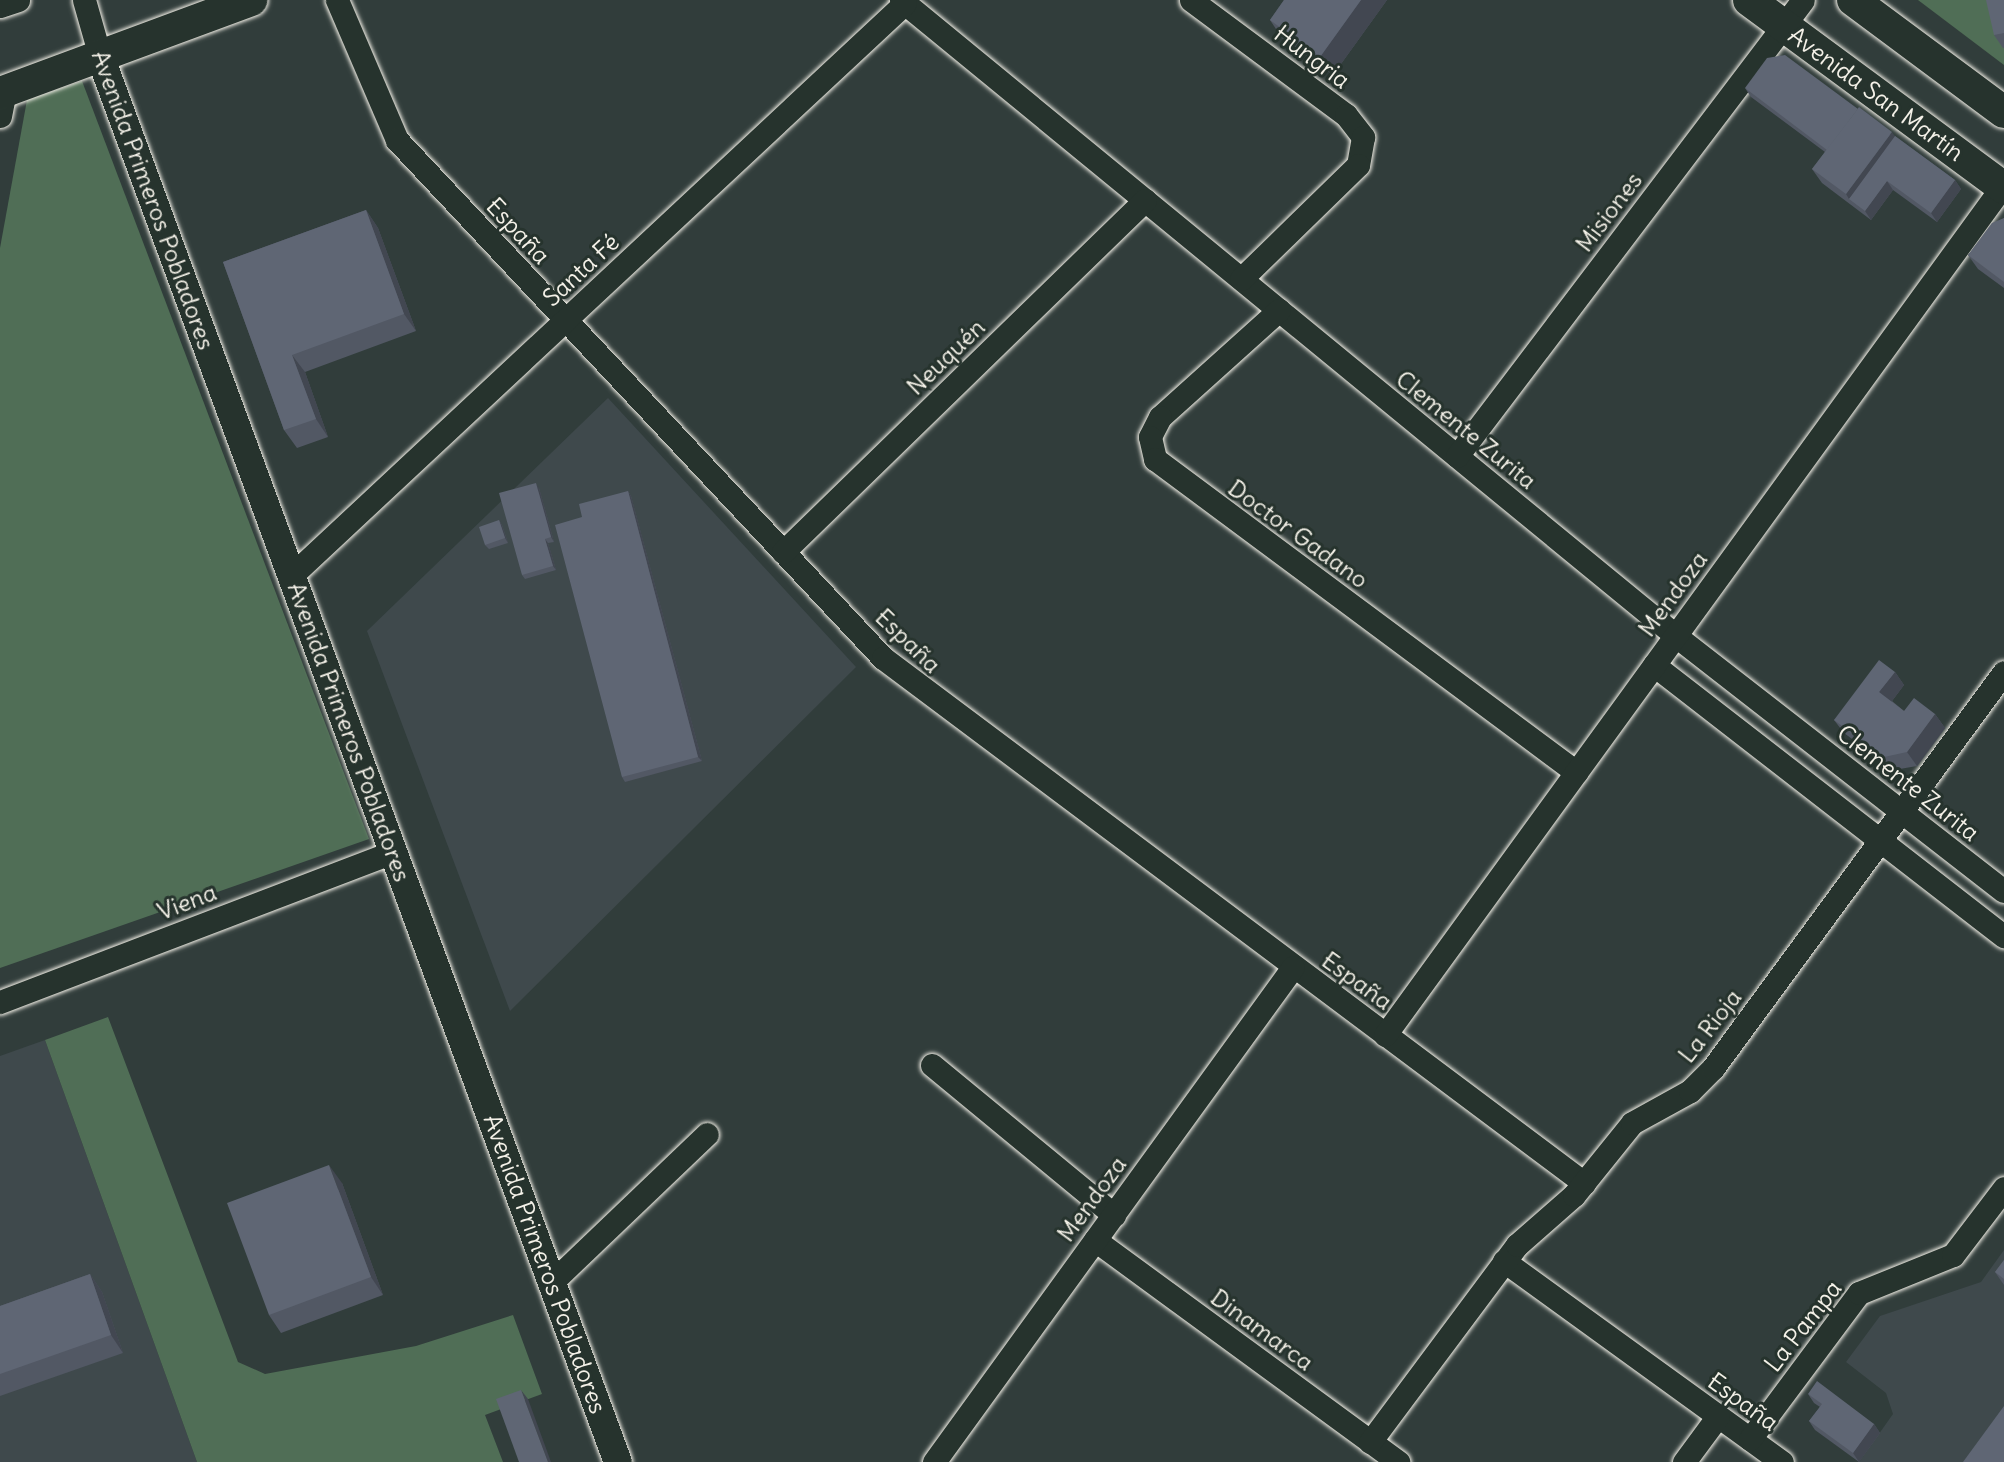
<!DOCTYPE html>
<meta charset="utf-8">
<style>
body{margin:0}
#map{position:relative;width:2004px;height:1462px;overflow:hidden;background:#313d3b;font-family:Delius,sans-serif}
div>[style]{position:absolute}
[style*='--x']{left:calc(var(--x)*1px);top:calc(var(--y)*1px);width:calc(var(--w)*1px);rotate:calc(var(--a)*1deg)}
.built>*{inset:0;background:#3f494c}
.green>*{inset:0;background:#506e56}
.roads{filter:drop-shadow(0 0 2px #f4f1e8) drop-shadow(0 0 2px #f4f1e8)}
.minor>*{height:23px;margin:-11.5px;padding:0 11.5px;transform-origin:11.5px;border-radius:11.5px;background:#26332d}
.tertiary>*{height:28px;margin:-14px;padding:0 14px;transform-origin:14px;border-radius:14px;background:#26332d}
.secondary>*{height:32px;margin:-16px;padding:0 16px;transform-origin:16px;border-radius:16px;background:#26332d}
.wall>*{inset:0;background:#525864}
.shaded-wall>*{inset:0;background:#424751}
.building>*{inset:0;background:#5f6674}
span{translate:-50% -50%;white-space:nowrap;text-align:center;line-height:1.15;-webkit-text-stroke:6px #26332d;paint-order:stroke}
.street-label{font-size:24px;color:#f4f1e8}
</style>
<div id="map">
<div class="built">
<i style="clip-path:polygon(608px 398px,856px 667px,510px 1011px,367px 631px)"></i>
<i style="clip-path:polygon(45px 1040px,197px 1462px,0 1462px,0 1056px)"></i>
<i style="clip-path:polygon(2004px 1250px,2004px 1462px,1859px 1462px,1893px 1414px,1886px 1393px,1846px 1362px,1880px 1316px,1981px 1282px)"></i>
</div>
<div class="green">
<i style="clip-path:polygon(1918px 0,2004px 0,2004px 65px)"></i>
<i style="clip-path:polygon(82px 81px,369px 839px,0 968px,0 248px,27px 100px)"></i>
<i style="clip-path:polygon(108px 1017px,238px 1362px,265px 1374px,416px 1346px,513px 1315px,542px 1394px,485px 1415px,503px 1462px,197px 1462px,45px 1040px)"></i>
</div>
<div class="roads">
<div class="minor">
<i style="--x:84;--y:0;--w:58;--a:74.1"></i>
<i style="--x:337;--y:0;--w:152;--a:66.8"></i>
<i style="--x:397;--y:140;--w:710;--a:46.83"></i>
<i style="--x:883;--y:658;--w:876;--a:36.83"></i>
<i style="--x:901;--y:0;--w:1003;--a:39.37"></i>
<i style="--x:1676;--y:636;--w:415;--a:37.9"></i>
<i style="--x:1191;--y:0;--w:193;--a:36.6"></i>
<i style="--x:1346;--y:115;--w:28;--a:52"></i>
<i style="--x:1363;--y:137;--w:28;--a:100"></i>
<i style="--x:1358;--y:165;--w:163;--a:135.7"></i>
<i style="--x:0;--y:6;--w:19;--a:-18"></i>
<i style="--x:0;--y:116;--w:25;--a:-79"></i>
<i style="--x:1279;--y:310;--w:160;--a:138"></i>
<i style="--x:1160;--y:417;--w:22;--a:117"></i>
<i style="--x:1150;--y:437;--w:23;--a:77"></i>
<i style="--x:1155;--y:459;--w:525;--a:36.63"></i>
<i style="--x:1457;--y:456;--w:572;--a:-52.81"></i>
<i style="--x:783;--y:552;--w:505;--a:-44.2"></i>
<i style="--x:292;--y:575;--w:838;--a:-43.02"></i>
<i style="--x:1654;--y:665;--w:443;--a:37.8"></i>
<i style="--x:0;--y:1002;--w:421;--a:-20.9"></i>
<i style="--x:1385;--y:1035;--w:1052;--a:-53.97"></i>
<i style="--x:932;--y:1065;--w:236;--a:39.5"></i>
<i style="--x:1095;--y:1240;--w:376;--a:36.2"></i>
<i style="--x:1504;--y:1261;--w:343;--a:35.9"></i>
<i style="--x:552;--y:1282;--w:214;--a:-43.7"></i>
<i style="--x:1750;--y:1439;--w:182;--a:-53.3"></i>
<i style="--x:1859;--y:1293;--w:101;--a:-22"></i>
<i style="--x:1953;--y:1255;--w:84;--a:-52.7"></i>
<i style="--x:1370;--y:1442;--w:246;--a:-53.3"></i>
<i style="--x:1517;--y:1245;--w:76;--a:-41.3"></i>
<i style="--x:1574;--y:1195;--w:92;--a:-51.1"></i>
<i style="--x:1632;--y:1123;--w:66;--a:-28.9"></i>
<i style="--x:1690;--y:1091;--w:33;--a:-45"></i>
<i style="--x:1713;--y:1068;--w:491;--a:-53.7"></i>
<i style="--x:934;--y:1462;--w:611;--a:-54.05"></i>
<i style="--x:1684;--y:1462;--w:57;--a:-53.5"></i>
</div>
<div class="tertiary">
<i style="--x:100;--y:56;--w:1498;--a:69.78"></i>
</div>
<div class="secondary">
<i style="--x:1749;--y:0;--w:317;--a:36.4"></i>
<i style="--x:1853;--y:0;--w:188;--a:36.6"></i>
<i style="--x:0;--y:93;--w:268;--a:-20.3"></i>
</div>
</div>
<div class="wall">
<i style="clip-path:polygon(1284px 0,1387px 0,1333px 75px,1282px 38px,1270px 20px)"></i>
<i style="clip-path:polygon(2004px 0,2004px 48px,2003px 48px,1994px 35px)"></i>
<i style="clip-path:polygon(1745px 88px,1895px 136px,1955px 180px,1961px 189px,1937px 222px,1893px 190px,1871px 220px,1822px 183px,1812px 169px,1825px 152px,1751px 97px)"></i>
<i style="clip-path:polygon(366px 210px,378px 228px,416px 331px,305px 372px,328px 437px,297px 448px,284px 430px,223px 262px)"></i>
<i style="clip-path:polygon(2004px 218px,2004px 288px,1978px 269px,1968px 255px)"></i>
<i style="clip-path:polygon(539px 488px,554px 542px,548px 543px,556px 570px,525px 579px,522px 575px)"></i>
<i style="clip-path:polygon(628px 491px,631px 496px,702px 761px,625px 782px,622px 777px,582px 517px)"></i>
<i style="clip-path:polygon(499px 520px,502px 525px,508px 543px,489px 549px,485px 545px)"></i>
<i style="clip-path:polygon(1895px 672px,1904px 685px,1892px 701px,1904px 711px,1935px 714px,1945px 728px,1917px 766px,1894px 770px,1844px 733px,1834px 720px)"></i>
<i style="clip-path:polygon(342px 1183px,383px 1295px,281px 1333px,269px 1315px)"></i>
<i style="clip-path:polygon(2004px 1260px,2004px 1285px,1995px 1272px)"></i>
<i style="clip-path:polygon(90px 1274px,102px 1292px,123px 1353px,0 1396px,0 1306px)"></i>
<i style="clip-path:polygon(1808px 1394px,1874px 1424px,1880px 1433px,1859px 1462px,1815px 1430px,1809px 1421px,1820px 1407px,1814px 1403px)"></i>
</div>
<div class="shaded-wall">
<i style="clip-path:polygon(1361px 0,1387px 0,1333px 75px,1320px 57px)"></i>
<i style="clip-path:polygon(1892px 132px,1901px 145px,1849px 199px,1846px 194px)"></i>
<i style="clip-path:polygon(1955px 180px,1961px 189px,1937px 222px,1931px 213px)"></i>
<i style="clip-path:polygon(1887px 181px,1893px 190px,1871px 220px,1865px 211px)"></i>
<i style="clip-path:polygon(366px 210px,378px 228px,416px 331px,404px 314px)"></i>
<i style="clip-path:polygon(292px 355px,305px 372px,328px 437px,316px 419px)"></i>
<i style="clip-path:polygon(536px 483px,539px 488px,554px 542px,551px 537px)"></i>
<i style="clip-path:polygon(628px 491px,631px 496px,702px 761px,698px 757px)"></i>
<i style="clip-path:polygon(499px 520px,502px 525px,508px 543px,505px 538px)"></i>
<i style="clip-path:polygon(545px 539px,548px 543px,556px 570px,553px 566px)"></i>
<i style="clip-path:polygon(1895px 672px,1904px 685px,1889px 705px,1879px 692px)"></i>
<i style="clip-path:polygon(1935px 714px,1945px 728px,1917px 766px,1907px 752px)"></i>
<i style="clip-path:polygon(329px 1165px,342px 1183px,383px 1295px,371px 1277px)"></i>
<i style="clip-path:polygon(90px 1274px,102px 1292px,123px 1353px,111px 1335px)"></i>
<i style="clip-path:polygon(521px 1390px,528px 1399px,551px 1462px,548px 1462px)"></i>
<i style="clip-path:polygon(1874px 1424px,1880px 1433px,1859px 1462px,1853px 1453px)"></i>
</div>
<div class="building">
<i style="clip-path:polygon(1284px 0,1361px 0,1320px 57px,1270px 20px)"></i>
<i style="clip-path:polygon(1986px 0,2004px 0,2004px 33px,1994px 35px)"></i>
<i style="clip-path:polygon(1785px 55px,1858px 109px,1827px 150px,1745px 88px,1767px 58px)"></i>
<i style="clip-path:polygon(1859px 107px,1892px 132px,1846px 194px,1812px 169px)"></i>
<i style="clip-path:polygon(1895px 136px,1955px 180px,1931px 213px,1887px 181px,1865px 211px,1849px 199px)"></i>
<i style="clip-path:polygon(366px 210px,404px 314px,292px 355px,316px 419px,284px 430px,223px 262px)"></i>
<i style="clip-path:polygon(2004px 218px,2004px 282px,1968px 255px,1992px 223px)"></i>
<i style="clip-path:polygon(536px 483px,551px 537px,545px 539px,553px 566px,522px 575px,499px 493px)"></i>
<i style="clip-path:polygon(628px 491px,698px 757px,622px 777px,555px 525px,582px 517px,579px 504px)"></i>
<i style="clip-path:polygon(499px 520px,505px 538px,485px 545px,479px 527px)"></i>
<i style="clip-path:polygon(1879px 660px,1895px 672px,1879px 692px,1904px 711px,1914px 698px,1935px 714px,1907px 752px,1884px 757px,1834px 720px)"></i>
<i style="clip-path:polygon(329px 1165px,371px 1277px,269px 1315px,227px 1203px)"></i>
<i style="clip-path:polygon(2004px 1260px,2004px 1279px,1995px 1272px)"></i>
<i style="clip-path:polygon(90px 1274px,111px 1335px,0 1374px,0 1306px)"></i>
<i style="clip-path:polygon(1817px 1381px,1874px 1424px,1853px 1453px,1809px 1421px,1822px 1404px,1808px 1394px)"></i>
<i style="clip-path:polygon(521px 1390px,548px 1462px,519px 1462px,496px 1399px)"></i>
<i style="clip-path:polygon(2004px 1406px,2004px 1462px,1963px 1462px)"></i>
</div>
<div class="street-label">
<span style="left:1312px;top:57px;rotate:37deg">Hungria</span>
<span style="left:1876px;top:94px;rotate:36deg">Avenida San Martín</span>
<span style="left:153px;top:200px;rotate:70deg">Avenida Primeros Pobladores</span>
<span style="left:1609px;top:212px;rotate:-53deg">Misiones</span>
<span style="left:518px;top:231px;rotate:47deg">España</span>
<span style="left:581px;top:270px;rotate:-43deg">Santa Fé</span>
<span style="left:946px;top:357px;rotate:-44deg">Neuquén</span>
<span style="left:1466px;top:430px;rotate:39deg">Clemente Zurita</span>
<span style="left:1298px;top:534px;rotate:36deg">Doctor Gadano</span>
<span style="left:1673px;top:594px;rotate:-54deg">Mendoza</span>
<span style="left:908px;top:641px;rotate:44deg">España</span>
<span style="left:349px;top:732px;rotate:70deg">Avenida Primeros Pobladores</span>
<span style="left:1908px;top:783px;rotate:38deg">Clemente Zurita</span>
<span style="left:187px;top:902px;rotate:-21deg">Viena</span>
<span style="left:1357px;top:981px;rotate:36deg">España</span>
<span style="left:1710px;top:1026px;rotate:-52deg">La Rioja</span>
<span style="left:1092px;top:1199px;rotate:-54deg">Mendoza</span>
<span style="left:545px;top:1264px;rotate:70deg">Avenida Primeros Pobladores</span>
<span style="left:1803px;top:1326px;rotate:-52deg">La Pampa</span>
<span style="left:1262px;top:1330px;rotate:36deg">Dinamarca</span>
<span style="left:1743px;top:1402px;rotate:36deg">España</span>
</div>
</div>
